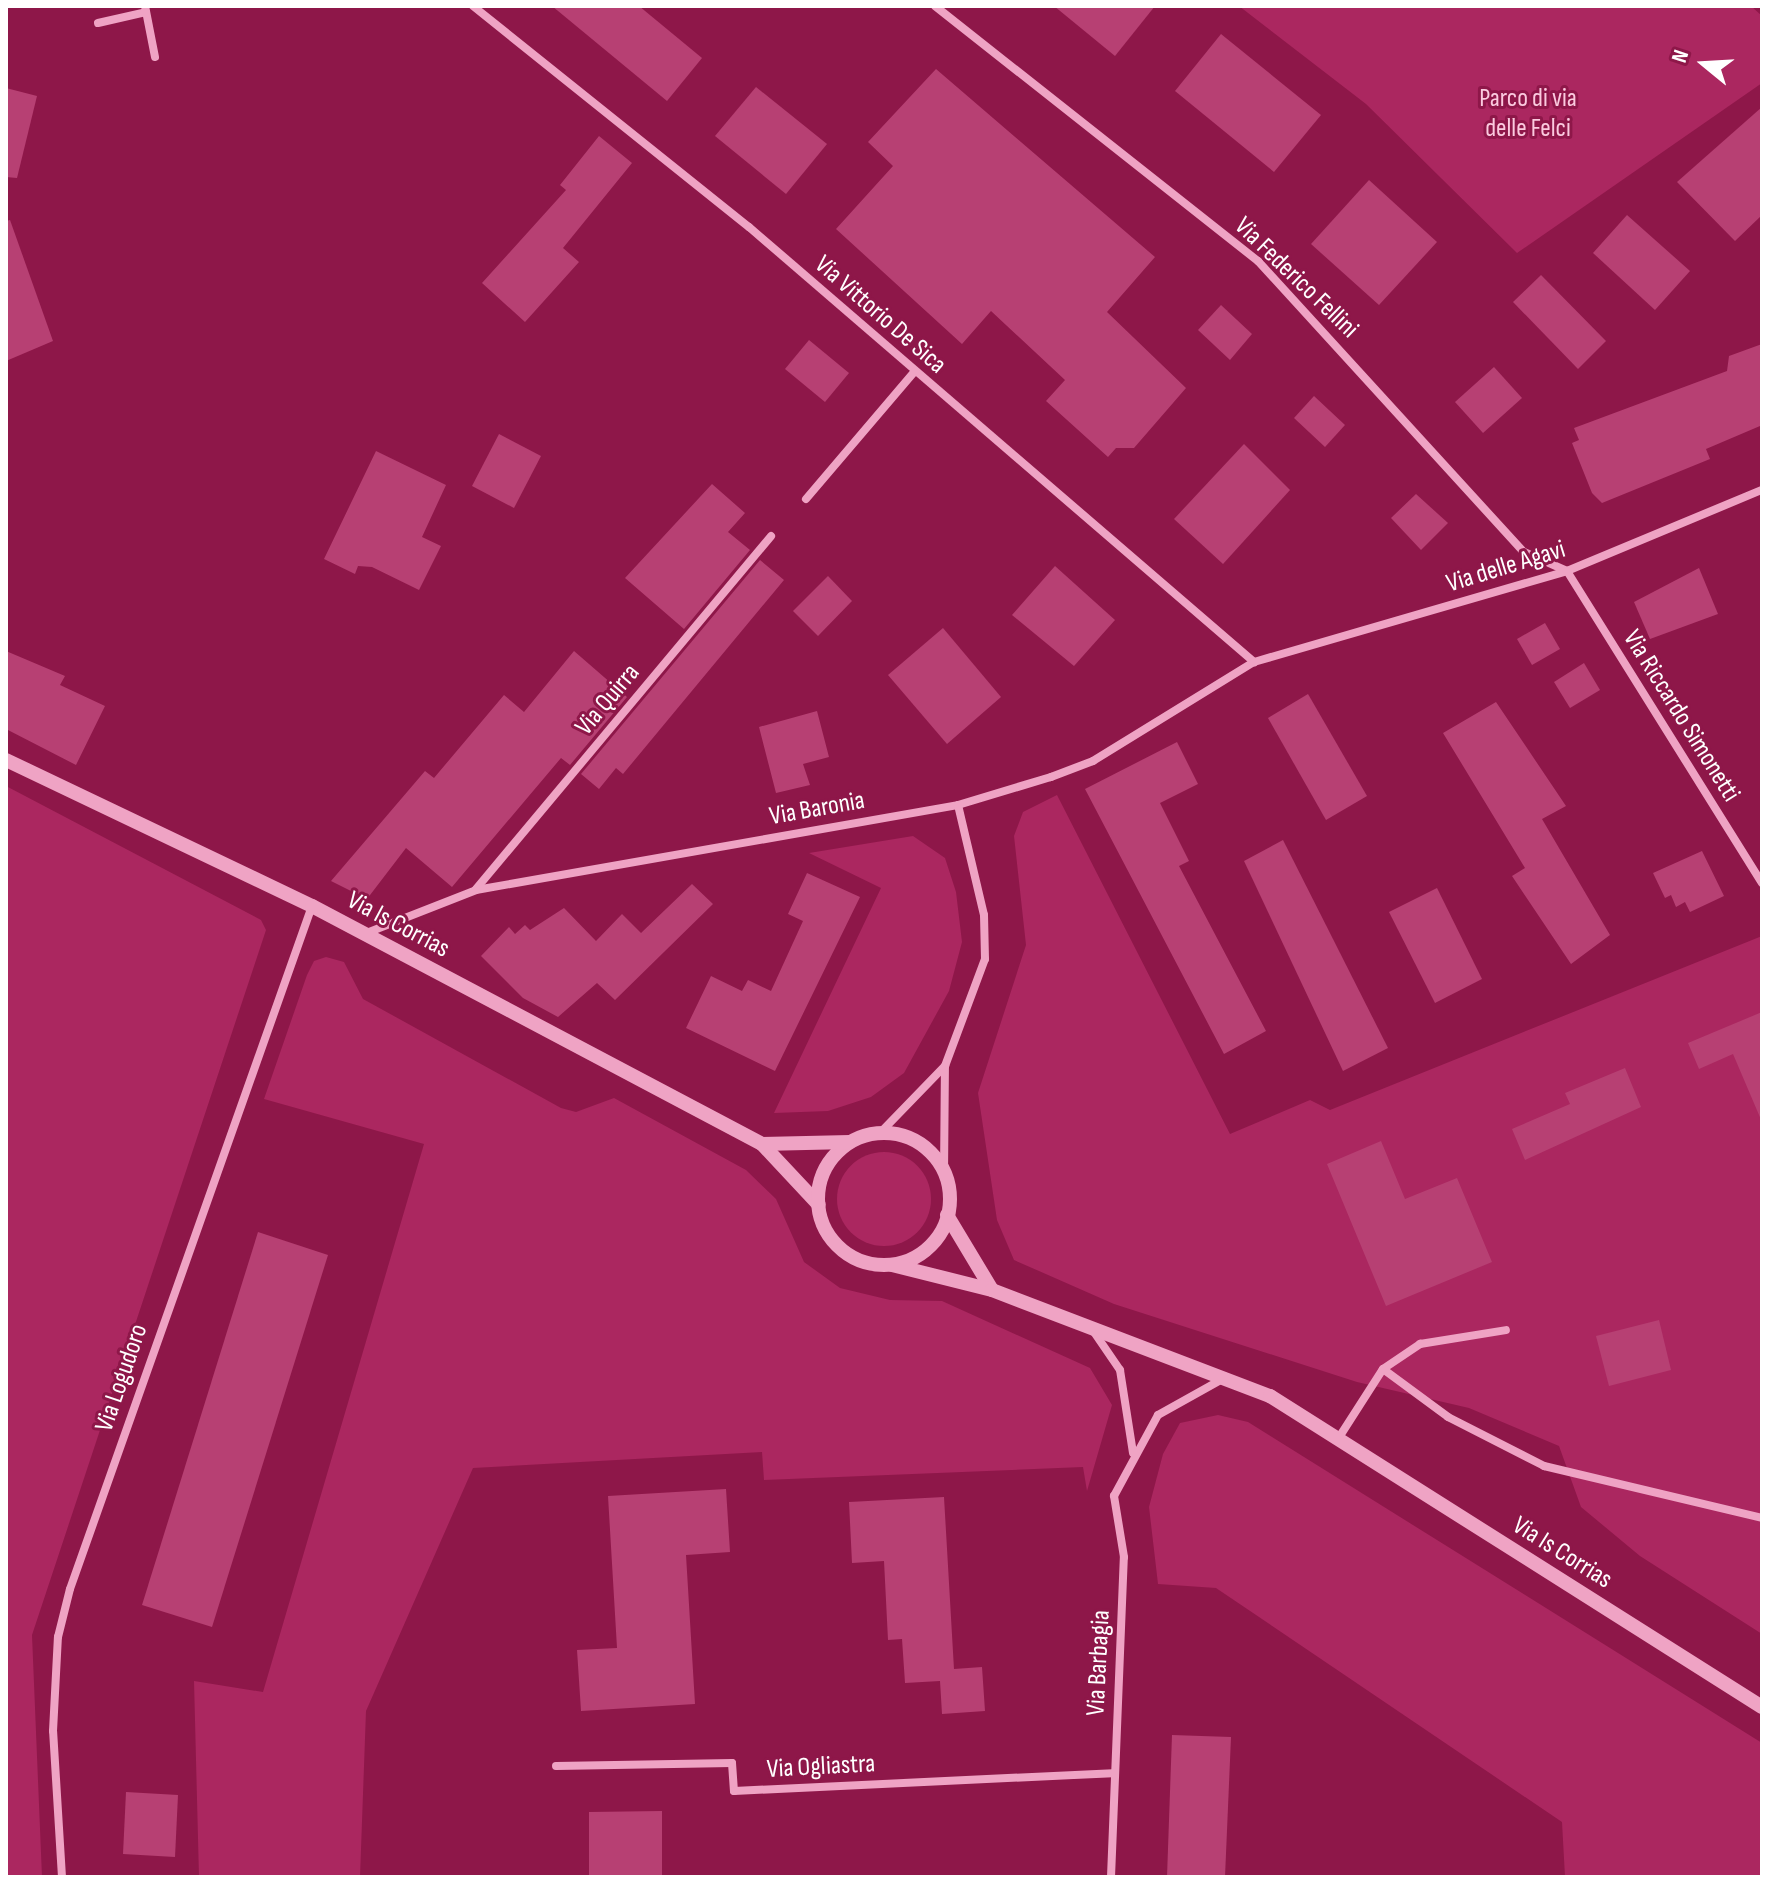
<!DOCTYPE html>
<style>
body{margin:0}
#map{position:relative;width:1768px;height:1883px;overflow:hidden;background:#8e1749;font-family:"Sofia Sans Condensed",sans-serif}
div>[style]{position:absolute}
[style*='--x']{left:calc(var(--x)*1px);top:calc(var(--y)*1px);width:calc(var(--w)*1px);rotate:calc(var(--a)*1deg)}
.green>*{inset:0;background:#ab2760}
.round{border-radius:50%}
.building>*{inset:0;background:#b74073}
.minor>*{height:8px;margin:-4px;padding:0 4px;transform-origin:4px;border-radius:4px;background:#efa3c4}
.tertiary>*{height:14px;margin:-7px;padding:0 7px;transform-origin:7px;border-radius:7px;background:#efa3c4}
.tertiary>.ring{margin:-7px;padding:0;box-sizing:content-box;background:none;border:14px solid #efa3c4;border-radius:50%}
span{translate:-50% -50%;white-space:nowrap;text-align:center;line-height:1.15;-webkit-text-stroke:6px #8e1749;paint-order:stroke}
.park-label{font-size:26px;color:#fbcadf}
.street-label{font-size:26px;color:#fff}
.frame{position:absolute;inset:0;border:8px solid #fff;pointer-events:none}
.north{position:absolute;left:1664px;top:24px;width:80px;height:80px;-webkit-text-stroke:6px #8e1749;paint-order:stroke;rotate:288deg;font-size:22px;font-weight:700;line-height:32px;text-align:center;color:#fff}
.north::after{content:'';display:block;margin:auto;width:28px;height:36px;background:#fff;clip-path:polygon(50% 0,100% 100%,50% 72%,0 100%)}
</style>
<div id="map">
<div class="green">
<i style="clip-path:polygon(1239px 6px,1751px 6px,1762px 16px,1762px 83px,1517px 253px,1366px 104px)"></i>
<i style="clip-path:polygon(6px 786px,261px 920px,266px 930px,32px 1635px,42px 1877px,6px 1877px)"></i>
<i style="clip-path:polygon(1057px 795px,1230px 1134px,1310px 1100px,1330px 1110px,1762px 936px,1762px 1634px,1640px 1556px,1581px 1507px,1559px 1446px,1469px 1408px,1357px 1382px,1114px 1304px,1014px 1260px,997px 1220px,978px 1093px,1026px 945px,1014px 836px,1023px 812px)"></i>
<i style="clip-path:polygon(913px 836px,945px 858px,956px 892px,962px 942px,949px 991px,904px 1073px,871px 1097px,828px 1111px,774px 1113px,881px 888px,809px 853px)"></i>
<i style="clip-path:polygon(326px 957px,344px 962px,363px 999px,561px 1108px,576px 1112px,614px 1098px,746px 1170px,776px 1199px,804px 1262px,840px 1288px,890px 1300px,942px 1301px,1090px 1368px,1112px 1405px,1087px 1491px,1083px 1467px,764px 1480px,762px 1452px,473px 1468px,366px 1711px,360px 1877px,199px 1877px,194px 1681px,263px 1692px,424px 1144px,264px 1099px,307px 975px,314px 961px)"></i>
<i class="round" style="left:837px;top:1152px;width:94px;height:94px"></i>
<i style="clip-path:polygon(1218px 1415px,1248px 1422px,1762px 1743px,1762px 1877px,1565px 1877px,1562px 1822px,1216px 1588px,1158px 1584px,1149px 1507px,1163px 1454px,1180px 1423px)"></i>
</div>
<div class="building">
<i style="clip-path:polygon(552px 6px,639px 6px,702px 58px,667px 101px)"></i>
<i style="clip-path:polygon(1054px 6px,1155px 6px,1115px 56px)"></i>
<i style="clip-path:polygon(1221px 34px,1321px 115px,1274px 172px,1175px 91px)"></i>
<i style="clip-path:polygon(936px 69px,1155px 257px,1107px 312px,1186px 388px,1134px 448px,1116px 448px,1108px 457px,1046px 401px,1065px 380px,991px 311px,962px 344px,836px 229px,893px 166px,868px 142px)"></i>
<i style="clip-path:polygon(756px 87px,827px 144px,786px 194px,715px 136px)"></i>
<i style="clip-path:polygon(6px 88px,37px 96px,17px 178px,6px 177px)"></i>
<i style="clip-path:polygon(1762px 107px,1762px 215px,1735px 241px,1677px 182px)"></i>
<i style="clip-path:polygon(599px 136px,632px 163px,563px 248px,579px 262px,525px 322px,482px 283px,566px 190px,560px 185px)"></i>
<i style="clip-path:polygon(1369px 180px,1437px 242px,1379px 305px,1311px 244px)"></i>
<i style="clip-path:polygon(1627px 215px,1690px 271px,1655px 310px,1593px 253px)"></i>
<i style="clip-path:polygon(10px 220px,53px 341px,6px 361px,6px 221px)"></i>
<i style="clip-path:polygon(1541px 275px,1606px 341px,1578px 369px,1513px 302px)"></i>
<i style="clip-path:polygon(1221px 305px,1252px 334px,1230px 360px,1198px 330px)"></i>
<i style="clip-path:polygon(809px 340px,849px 373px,825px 402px,785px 369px)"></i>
<i style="clip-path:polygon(1762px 344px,1762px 432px,1760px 426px,1706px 449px,1710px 459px,1602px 503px,1592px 493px,1572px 443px,1579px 440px,1574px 428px,1727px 371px,1729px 356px)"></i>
<i style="clip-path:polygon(1494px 367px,1522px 398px,1483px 433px,1455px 402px)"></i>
<i style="clip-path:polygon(1314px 396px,1345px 425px,1325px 447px,1294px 418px)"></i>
<i style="clip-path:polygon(499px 434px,541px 456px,514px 508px,472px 486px)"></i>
<i style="clip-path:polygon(1244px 444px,1290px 490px,1223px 564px,1174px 519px)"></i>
<i style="clip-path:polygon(376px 451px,446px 485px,422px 537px,441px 546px,419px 590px,372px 567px,358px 566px,355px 574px,324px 559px)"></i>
<i style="clip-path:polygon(712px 484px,745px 513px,728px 532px,750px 550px,684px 629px,625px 578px)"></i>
<i style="clip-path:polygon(1416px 494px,1448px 523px,1421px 550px,1391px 518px)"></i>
<i style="clip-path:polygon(760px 560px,784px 580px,623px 774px,616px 768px,599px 789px,581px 774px)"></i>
<i style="clip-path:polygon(1055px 566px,1115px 620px,1074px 666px,1012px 615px)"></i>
<i style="clip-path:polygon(1699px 568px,1718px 614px,1650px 639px,1634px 602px)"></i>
<i style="clip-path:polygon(828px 576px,852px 601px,818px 636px,793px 611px)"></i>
<i style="clip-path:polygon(1545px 623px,1560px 649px,1532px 665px,1517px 639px)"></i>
<i style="clip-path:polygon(943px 628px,1001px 697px,947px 744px,888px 675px)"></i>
<i style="clip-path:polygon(6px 651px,65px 676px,60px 685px,105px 706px,76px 765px,6px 729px)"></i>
<i style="clip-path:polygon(574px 651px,627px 697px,570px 765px,561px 758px,452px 887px,406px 848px,367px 899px,331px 881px,425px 771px,434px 778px,504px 695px,524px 712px)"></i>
<i style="clip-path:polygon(1584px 663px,1600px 690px,1570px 708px,1554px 682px)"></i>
<i style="clip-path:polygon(1308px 694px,1367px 796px,1326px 820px,1268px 718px)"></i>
<i style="clip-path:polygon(1496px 702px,1566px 806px,1542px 819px,1610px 935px,1571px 964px,1512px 876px,1525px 868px,1443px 733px)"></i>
<i style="clip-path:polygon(817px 711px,829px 757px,803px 764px,810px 785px,776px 793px,759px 727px)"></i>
<i style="clip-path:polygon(1177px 742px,1198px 784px,1160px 803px,1189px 861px,1179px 866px,1266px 1031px,1224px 1054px,1085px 789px)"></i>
<i style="clip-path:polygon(1283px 840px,1388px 1048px,1343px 1071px,1244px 861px)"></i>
<i style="clip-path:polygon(1702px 851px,1724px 896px,1690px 912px,1685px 902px,1676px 907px,1671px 895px,1665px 898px,1653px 873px)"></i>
<i style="clip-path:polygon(807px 873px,860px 897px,775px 1071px,686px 1028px,711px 976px,742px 991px,748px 980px,771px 991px,803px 921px,788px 914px)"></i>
<i style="clip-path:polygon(692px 884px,713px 904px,615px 1000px,597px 983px,558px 1017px,523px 998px,481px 956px,509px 927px,515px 934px,525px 925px,530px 930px,564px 908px,596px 941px,622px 914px,641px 933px)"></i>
<i style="clip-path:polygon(1437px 888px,1482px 979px,1435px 1003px,1389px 912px)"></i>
<i style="clip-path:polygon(1762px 1012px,1762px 1122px,1733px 1054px,1699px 1069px,1688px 1043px)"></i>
<i style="clip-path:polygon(1625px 1068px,1641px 1107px,1525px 1160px,1512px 1129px,1570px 1104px,1565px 1093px)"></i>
<i style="clip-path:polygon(1381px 1141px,1405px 1199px,1457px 1178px,1492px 1262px,1386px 1306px,1327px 1164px)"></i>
<i style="clip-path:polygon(258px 1232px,328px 1255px,212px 1627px,142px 1605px)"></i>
<i style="clip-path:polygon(1659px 1320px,1671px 1370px,1609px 1386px,1596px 1336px)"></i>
<i style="clip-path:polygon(726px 1489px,730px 1552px,686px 1555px,695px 1704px,581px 1711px,577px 1650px,617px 1648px,608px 1496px)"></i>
<i style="clip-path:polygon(944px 1497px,954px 1669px,982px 1667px,985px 1711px,942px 1714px,940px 1681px,905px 1683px,902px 1639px,888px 1640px,884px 1561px,852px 1563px,849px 1502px)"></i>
<i style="clip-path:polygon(1172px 1735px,1231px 1737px,1225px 1877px,1167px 1877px)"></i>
<i style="clip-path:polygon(126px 1792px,178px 1795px,175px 1857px,123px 1854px)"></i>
<i style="clip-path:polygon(662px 1811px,662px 1877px,589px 1877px,589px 1812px)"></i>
</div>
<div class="minor">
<i style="--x:145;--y:6;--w:52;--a:78.9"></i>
<i style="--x:473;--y:6;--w:354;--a:38.7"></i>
<i style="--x:749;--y:227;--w:667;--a:40.74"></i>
<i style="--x:935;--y:6;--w:412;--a:38.3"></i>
<i style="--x:1258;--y:261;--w:394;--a:47.6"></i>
<i style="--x:1524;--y:552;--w:47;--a:23.8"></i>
<i style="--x:1567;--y:571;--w:368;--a:58"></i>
<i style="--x:98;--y:23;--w:49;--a:-12.9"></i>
<i style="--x:806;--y:499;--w:168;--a:-49.6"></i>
<i style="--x:476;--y:889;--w:460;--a:-50.1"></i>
<i style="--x:364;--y:934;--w:120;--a:-21.4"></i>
<i style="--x:476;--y:890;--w:489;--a:-10"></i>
<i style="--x:958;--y:805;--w:97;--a:-16.8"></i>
<i style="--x:1051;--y:777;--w:45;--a:-20.9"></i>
<i style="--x:1093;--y:761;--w:189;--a:-31.6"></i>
<i style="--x:1254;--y:662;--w:326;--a:-16.2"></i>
<i style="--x:1567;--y:571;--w:211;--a:-22.6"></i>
<i style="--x:879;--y:1134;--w:95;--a:-45.9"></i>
<i style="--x:945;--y:1066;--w:114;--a:-69.5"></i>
<i style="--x:985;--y:959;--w:44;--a:-91.3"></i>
<i style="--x:984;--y:915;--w:113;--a:-103.3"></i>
<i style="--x:944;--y:1174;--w:107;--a:-89.5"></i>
<i style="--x:1094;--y:1332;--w:46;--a:55.6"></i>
<i style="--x:1120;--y:1370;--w:84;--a:81.1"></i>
<i style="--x:1383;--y:1369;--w:81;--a:36.4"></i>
<i style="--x:1448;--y:1417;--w:108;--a:27"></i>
<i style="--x:1544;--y:1466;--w:224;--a:13.4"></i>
<i style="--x:1338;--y:1439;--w:83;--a:-57.3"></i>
<i style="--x:1383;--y:1369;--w:45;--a:-34"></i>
<i style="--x:1420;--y:1344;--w:87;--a:-9.2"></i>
<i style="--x:556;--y:1766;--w:176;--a:-1"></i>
<i style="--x:732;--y:1763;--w:28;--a:86"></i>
<i style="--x:734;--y:1791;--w:379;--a:-2.7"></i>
<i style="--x:62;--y:1877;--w:146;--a:-93.5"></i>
<i style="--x:53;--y:1731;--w:94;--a:-87"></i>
<i style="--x:58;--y:1637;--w:49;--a:-76"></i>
<i style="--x:70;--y:1589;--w:725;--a:-70.49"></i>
<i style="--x:1111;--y:1877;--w:320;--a:-87.7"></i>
<i style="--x:1124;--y:1557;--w:62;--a:-99.3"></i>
<i style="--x:1114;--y:1496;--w:92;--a:-61.5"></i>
<i style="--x:1158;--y:1415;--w:78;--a:-29.2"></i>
</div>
<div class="tertiary">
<i style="--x:6;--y:760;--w:339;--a:25.5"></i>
<i style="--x:312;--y:906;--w:509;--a:27.87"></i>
<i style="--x:762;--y:1144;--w:83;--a:46.9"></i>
<i class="ring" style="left:818px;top:1133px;width:118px;height:118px"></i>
<i style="--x:762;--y:1144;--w:88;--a:-1.3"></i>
<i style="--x:947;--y:1215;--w:87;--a:59"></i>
<i style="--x:892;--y:1265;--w:103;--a:14"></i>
<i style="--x:992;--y:1290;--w:298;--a:20.9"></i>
<i style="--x:1270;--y:1396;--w:582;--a:32.3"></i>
</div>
<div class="park-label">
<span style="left:1528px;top:114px">Parco di via<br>delle Felci</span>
</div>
<div class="street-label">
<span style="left:1296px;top:278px;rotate:44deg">Via Federico Fellini</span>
<span style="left:880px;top:315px;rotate:41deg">Via Vittorio De Sica</span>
<span style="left:1506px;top:567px;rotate:-17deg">Via delle Agavi</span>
<span style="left:608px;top:700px;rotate:-50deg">Via Quirra</span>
<span style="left:1681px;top:716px;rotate:58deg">Via Riccardo Simonetti</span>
<span style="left:817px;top:809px;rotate:-10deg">Via Baronia</span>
<span style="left:398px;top:925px;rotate:28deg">Via Is Corrias</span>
<span style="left:122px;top:1378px;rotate:-71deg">Via Logudoro</span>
<span style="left:1562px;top:1553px;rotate:32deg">Via Is Corrias</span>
<span style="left:1099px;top:1663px;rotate:-87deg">Via Barbagia</span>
<span style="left:821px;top:1767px;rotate:-3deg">Via Ogliastra</span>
</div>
<div class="frame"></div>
<div class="north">N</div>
</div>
